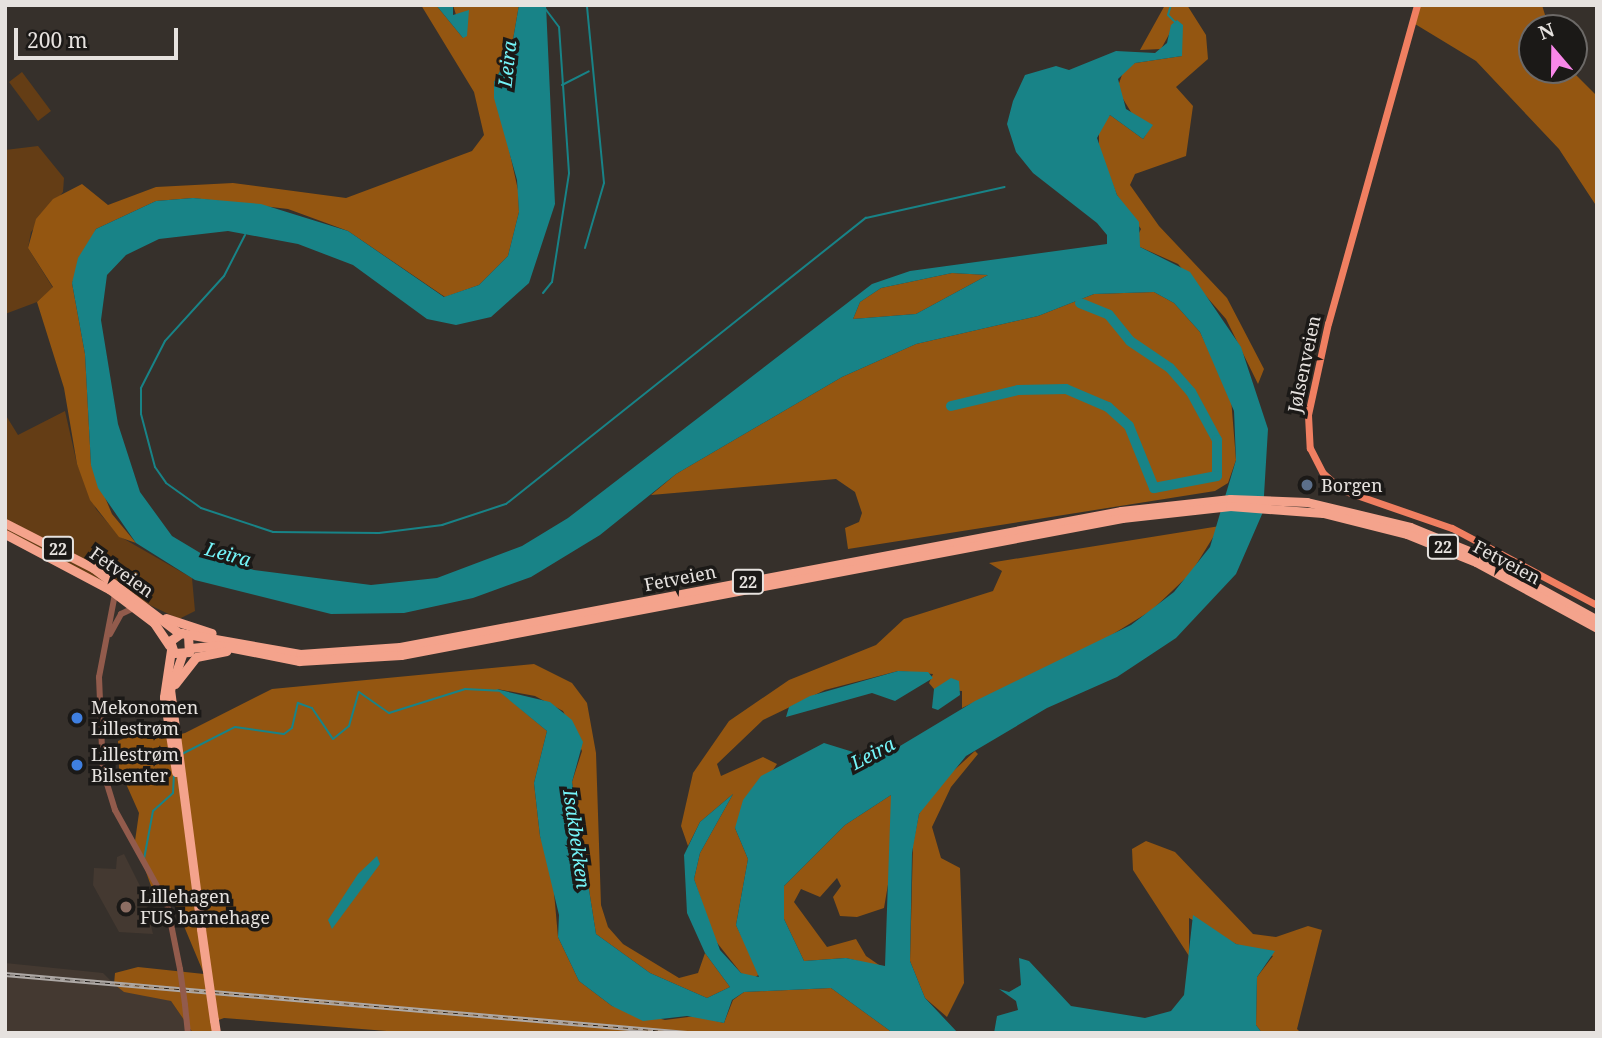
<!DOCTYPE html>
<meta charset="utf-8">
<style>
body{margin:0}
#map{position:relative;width:1602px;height:1038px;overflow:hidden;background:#36302b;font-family:"Noto Serif",serif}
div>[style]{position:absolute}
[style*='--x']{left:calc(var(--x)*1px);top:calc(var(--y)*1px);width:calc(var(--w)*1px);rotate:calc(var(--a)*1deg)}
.built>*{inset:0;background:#443931}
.green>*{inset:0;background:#643d15}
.forest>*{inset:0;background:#945611}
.water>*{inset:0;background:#188387}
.stream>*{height:2px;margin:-1px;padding:0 1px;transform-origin:1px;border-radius:1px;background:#188387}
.river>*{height:10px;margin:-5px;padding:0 5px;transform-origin:5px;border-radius:5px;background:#188387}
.minor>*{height:6px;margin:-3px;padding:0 3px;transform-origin:3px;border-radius:3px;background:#925b4c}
.major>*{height:7px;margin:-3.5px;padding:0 3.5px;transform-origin:3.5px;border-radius:3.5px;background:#f07f61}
.highway>*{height:9px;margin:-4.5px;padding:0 4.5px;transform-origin:4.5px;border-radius:4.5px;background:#f4a38c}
.rail>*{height:4.5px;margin-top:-2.25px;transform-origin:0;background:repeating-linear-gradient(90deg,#1b1917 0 5px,#ada8a5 0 10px);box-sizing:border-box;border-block:2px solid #ada8a5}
.minor-bridge>*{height:6px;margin:-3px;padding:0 3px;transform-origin:3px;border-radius:3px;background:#925b4c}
.highway-bridge>*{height:9px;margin:-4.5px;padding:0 4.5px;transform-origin:4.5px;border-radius:4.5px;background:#f4a38c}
.dots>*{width:19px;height:19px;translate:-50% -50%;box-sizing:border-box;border:4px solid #1b1917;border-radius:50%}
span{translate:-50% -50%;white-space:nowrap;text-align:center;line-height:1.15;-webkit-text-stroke:7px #1b1917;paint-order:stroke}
.shield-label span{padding:2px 5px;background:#1b1917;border:2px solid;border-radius:5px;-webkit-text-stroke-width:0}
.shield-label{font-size:16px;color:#e6e2df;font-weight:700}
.street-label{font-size:18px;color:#e6e2df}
.poi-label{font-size:18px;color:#e6e2df}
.left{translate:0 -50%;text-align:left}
.water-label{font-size:19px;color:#75f5f9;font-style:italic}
.frame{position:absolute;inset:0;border:7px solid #e6e2df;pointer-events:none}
.north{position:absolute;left:1518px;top:14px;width:70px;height:70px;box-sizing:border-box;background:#1b1917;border:2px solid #6c6967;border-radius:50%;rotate:340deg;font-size:19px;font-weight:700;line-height:28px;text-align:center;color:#e6e2df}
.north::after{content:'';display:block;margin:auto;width:24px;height:32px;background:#f987e9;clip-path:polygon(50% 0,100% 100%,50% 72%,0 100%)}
.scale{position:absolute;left:14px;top:28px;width:164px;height:32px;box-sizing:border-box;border:4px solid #e6e2df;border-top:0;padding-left:9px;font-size:21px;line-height:24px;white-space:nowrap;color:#e6e2df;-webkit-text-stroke:5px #1b1917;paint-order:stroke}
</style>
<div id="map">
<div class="built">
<i style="clip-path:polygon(124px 854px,143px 892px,153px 934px,119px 932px,93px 885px,94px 868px,116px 869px,117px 857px)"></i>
<i style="clip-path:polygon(5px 963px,103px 973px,114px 984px,171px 1001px,193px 1033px,5px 1033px)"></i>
</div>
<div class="green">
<i style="clip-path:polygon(22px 72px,51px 111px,38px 121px,9px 82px)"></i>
<i style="clip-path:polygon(38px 146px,64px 178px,63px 192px,31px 232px,28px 248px,53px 288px,37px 302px,5px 314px,5px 150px)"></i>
<i style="clip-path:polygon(65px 411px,77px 464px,96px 509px,119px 536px,192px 578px,195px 611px,179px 619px,5px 536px,5px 414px,18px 435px)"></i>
</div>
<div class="forest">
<i style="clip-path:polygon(421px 5px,436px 5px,463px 38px,453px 5px,519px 5px,511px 51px,494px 82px,518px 190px,519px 212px,508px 256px,479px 285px,445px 297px,348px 231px,288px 209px,193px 198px,156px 201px,96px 229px,72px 283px,85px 354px,91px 464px,112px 514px,136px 543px,119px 537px,90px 500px,77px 464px,64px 388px,37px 302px,53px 287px,28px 248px,36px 219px,53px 199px,82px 184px,108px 205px,156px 187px,233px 183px,346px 198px,472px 151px,484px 135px,474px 92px)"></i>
<i style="clip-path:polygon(1165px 5px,1187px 5px,1206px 35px,1208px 59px,1176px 87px,1193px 106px,1186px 156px,1135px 174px,1130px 185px,1159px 226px,1227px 298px,1264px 369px,1258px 384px,1226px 319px,1178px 264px,1140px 247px,1136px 239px,1141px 229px,1117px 195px,1099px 150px,1099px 126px,1110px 115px,1143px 139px,1152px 125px,1134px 117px,1117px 89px,1124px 69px,1135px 63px,1182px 56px,1177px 20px,1161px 49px,1140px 50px)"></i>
<i style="clip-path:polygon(1416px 5px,1542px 5px,1549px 28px,1532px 28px,1532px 70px,1571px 70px,1597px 96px,1597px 207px,1559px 149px,1476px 61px,1415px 24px)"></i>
<i style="clip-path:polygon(952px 273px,988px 275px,916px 314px,853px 319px,860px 302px,881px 288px)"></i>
<i style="clip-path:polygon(1154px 292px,1174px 303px,1200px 332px,1231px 398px,1236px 460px,1228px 483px,1215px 491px,848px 549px,845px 528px,859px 522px,862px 513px,855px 492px,836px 479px,651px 495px,676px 474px,842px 377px,916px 344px,1038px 316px,1094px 294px)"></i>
<i style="clip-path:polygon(1220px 526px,1191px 573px,1152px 610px,1097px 644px,962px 708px,962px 691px,934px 689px,929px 683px,933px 674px,898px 671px,825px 690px,763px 720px,717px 764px,721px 776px,763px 757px,777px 764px,735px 828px,748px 859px,736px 925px,760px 974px,752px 979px,741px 973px,714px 939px,694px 879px,700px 853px,733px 794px,700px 822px,688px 846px,681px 826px,693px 773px,729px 721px,789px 680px,876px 645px,904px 619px,993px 591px,1002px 571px,989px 563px)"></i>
<i style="clip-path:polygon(534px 664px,572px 683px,587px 703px,596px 753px,601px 905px,608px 927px,623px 944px,679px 978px,698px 973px,705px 953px,730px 987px,707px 998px,650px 973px,596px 934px,572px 782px,582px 751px,563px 711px,535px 696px,497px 689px,547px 731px,534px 783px,540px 836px,552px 870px,558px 937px,579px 981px,612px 1006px,665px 1020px,696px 1016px,724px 1023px,733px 1000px,744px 992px,831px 988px,893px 1033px,412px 1033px,224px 1018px,216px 1021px,216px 1033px,193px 1033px,171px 1001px,124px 992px,114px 984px,115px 973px,138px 967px,204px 974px,176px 907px,151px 886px,135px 841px,139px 813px,119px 768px,118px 741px,152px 726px,161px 739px,185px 733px,272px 689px)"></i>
<i style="clip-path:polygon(975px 751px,978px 754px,951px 787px,932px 827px,941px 858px,960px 868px,964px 983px,947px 1017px,925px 998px,910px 961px,913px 844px,919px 814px,938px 785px)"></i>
<i style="clip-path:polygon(891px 795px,892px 861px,884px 908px,857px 917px,840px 916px,833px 897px,841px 886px,837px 878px,820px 897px,801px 889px,794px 902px,827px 947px,856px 939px,866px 956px,882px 967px,846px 958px,804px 961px,784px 919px,784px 886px,845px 825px)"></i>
<i style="clip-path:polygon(1146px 841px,1175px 852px,1253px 934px,1276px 937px,1308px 926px,1322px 930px,1297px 1029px,1301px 1033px,1262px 1033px,1256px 1025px,1257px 977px,1273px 956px,1236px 944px,1189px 918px,1189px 956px,1133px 870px,1132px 849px)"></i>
</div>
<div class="water">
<i style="clip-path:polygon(436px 5px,453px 5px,453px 15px,469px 10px,467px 36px,463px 38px)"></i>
<i style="clip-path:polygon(evenodd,519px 5px,546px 5px,555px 204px,529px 283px,491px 317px,456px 325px,427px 319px,353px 265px,298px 244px,228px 231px,159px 239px,126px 255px,107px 275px,101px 320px,118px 424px,140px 492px,172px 536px,202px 554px,254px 570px,371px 585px,437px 578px,522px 546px,568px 518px,872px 284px,910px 271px,1107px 244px,1107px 235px,1097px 223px,1033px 173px,1016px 152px,1007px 124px,1013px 101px,1025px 75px,1056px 66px,1069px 70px,1116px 51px,1155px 53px,1167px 43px,1171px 25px,1177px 20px,1183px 25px,1182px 56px,1135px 63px,1118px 79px,1126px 109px,1153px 125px,1143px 139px,1110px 115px,1097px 138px,1117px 195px,1139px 222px,1140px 247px,1190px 272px,1241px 347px,1268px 429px,1263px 512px,1236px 574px,1176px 638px,1117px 677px,1047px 708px,966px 756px,919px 814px,912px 853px,910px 961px,925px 998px,958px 1033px,893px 1033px,831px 988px,744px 992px,732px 1000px,724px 1023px,687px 1016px,643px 1021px,612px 1006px,579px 981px,558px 937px,559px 915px,540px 836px,534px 783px,547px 731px,496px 689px,550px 702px,572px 720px,583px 742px,572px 782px,596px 934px,650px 973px,707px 998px,730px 987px,705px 953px,687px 913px,684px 855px,700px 822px,733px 794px,700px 853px,694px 879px,720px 950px,741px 973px,759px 977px,736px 925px,748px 859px,735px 828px,743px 800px,761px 776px,824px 743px,866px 756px,890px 752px,975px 701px,1131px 625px,1174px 592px,1210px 547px,1236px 460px,1234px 411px,1200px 332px,1174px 303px,1154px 292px,1094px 294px,1038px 316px,916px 344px,842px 377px,676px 474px,600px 535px,531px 577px,473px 598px,404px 613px,331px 614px,195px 580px,136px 543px,98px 488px,91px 465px,85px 354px,72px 283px,78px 258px,96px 229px,156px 201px,193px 198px,261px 204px,348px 231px,444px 297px,479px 285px,508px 256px,519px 212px,517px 180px,494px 98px,494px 82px,511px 51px,519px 5px,952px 273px,988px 275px,916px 314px,853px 319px,860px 302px,881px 288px,952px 273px,519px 5px,891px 795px,885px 966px,846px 958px,804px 961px,784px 919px,784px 886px,845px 825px,891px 795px)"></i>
<i style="clip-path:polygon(898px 671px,928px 672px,933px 678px,895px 701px,872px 693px,786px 717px,789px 707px,810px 696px)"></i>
<i style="clip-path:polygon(951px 678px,959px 681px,960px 695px,938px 710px,932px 708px,934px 689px)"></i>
<i style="clip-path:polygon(377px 856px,380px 864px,332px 929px,328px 920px,358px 874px)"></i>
<i style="clip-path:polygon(1193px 915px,1236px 944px,1275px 951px,1257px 977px,1256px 1025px,1262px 1033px,994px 1033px,997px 1016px,1018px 1010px,1016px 1001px,999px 989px,1009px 992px,1021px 985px,1019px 958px,1029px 961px,1071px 1006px,1145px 1018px,1171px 1011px,1184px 995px)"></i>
</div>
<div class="stream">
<i style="--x:1171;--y:5;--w:10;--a:107"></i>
<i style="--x:1168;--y:15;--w:10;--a:45"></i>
<i style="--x:562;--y:85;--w:30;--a:-27"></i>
<i style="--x:245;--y:235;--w:46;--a:117.1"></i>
<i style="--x:224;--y:276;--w:88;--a:132.2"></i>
<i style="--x:165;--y:341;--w:53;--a:117.1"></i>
<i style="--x:141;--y:388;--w:26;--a:90"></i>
<i style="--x:141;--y:414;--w:55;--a:75.2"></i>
<i style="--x:155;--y:467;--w:19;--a:55"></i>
<i style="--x:166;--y:483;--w:43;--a:35.5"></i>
<i style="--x:201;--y:508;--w:76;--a:18.4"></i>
<i style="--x:273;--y:532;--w:106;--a:0.5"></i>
<i style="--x:379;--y:533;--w:64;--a:-7.2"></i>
<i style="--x:442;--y:525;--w:67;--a:-18.2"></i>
<i style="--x:506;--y:504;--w:460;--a:-38.5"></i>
<i style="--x:866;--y:218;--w:142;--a:-12.6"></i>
<i style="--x:585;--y:248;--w:68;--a:-73.7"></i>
<i style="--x:604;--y:183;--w:179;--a:-95.5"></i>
<i style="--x:543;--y:293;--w:14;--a:-51"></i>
<i style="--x:552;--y:282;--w:110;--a:-81.1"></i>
<i style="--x:569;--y:173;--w:146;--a:-93.9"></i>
<i style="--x:559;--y:27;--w:26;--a:-127"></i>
<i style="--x:182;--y:754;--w:59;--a:-27"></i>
<i style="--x:235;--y:727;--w:49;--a:8.1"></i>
<i style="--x:284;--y:734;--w:10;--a:-37"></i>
<i style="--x:292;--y:728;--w:26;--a:-77"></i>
<i style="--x:298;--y:703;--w:15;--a:20"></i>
<i style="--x:312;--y:708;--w:37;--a:56"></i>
<i style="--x:333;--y:739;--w:21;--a:-39"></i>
<i style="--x:349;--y:726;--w:35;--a:-74"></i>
<i style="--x:359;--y:692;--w:37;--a:35"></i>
<i style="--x:389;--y:713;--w:80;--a:-17.5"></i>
<i style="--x:465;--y:689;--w:34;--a:3"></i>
<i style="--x:144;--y:859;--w:49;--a:-79.4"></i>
<i style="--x:153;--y:811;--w:27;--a:-42"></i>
<i style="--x:173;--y:793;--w:19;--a:-87"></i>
</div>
<div class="river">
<i style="--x:1080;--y:303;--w:31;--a:22"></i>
<i style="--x:1109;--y:315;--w:33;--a:51"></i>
<i style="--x:1130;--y:341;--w:48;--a:34"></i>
<i style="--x:1170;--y:368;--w:32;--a:49"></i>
<i style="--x:1191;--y:392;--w:55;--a:61.6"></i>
<i style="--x:1217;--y:440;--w:36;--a:90"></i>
<i style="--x:951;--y:406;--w:69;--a:-13.4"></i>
<i style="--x:1018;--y:390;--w:48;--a:-1.2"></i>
<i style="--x:1066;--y:389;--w:46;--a:23.2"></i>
<i style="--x:1108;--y:407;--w:28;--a:42"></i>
<i style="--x:1129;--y:426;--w:67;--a:68"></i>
<i style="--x:1154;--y:488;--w:64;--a:-10.8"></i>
</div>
<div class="minor">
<i style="--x:115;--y:594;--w:85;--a:100.9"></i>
<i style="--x:99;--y:677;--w:94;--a:87.6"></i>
<i style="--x:103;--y:771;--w:41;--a:72.9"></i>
<i style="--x:115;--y:810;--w:107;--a:61"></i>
<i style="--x:167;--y:904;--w:66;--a:78.7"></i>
<i style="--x:110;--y:634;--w:23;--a:-61"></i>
<i style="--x:121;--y:614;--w:14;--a:-25"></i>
<i style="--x:185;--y:1005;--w:28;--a:84"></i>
</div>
<div class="major">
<i style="--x:1417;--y:5;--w:330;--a:105.6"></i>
<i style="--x:1328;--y:323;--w:94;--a:102.3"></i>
<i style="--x:1308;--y:415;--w:33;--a:87"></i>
<i style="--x:1310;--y:448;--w:28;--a:63"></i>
<i style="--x:1323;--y:473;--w:25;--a:42"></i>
<i style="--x:1342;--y:490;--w:116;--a:19.1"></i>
<i style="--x:1452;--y:528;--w:164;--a:28"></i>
</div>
<div class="highway">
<i style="--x:5;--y:523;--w:99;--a:27.1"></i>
<i style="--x:93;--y:568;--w:108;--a:37.1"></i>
<i style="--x:5;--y:534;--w:118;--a:27.9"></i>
<i style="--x:109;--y:589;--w:56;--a:37.1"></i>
<i style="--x:154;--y:623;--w:27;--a:56"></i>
<i style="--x:166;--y:618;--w:48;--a:18.1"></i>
<i style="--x:188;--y:635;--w:17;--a:87"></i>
<i style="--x:189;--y:652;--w:15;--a:176"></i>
<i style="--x:174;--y:653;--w:13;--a:-108"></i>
<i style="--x:170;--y:641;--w:14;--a:-36"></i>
<i style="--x:181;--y:633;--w:121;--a:10"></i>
<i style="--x:300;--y:654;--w:100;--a:-4"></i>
<i style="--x:400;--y:647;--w:734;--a:-10.68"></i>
<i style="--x:1121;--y:511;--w:110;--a:-6.3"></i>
<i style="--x:1230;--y:499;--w:77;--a:2.2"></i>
<i style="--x:1307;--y:502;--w:106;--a:13.6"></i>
<i style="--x:1410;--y:527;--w:74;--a:22.1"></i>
<i style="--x:1479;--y:555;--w:135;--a:28.8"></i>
<i style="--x:191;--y:648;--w:27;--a:-6"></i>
<i style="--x:218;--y:645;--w:83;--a:11.2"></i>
<i style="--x:299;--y:661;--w:102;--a:-3.4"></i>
<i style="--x:401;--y:655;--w:734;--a:-10.76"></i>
<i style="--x:1122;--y:518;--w:109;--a:-6.3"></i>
<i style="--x:1230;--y:506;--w:93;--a:4.3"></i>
<i style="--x:1323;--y:513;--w:87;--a:14"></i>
<i style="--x:1407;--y:534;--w:74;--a:22.1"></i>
<i style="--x:1476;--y:562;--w:138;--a:28.6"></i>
<i style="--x:171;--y:650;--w:48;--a:98.5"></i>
<i style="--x:164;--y:697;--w:76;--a:80.9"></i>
<i style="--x:182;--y:655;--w:36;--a:109"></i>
<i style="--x:170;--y:689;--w:242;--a:82.6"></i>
<i style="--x:175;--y:684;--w:34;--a:-52"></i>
<i style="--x:196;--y:657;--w:31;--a:-11"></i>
<i style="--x:214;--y:1020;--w:13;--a:81"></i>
</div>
<div class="rail">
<i style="--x:5;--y:974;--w:685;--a:4.94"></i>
</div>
<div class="minor-bridge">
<i style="--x:180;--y:969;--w:36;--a:82"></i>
</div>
<div class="highway-bridge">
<i style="--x:201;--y:929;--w:92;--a:81.9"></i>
</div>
<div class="dots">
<i style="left:1307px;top:485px;background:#5c6f8a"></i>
<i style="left:77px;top:718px;background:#3f7fe0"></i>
<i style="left:77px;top:765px;background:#3f7fe0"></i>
<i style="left:126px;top:907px;background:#8d6e63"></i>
</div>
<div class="shield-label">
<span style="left:1443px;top:547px">22</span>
<span style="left:58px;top:549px">22</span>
<span style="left:748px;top:582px">22</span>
</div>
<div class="street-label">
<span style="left:1304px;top:364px;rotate:-78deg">Jølsenveien</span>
<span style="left:1507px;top:562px;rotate:28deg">Fetveien</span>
<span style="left:122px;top:572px;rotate:35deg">Fetveien</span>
<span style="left:680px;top:578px;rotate:-11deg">Fetveien</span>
</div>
<div class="poi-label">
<span class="left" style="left:1321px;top:485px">Borgen</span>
<span class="left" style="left:91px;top:718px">Mekonomen<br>Lillestrøm</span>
<span class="left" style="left:91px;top:765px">Lillestrøm<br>Bilsenter</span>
<span class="left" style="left:140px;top:907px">Lillehagen<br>FUS barnehage</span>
</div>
<div class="water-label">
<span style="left:508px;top:64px;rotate:-84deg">Leira</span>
<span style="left:228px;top:555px;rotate:15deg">Leira</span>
<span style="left:873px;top:754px;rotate:-28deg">Leira</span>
<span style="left:576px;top:839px;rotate:82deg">Isakbekken</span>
</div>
<div class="frame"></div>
<div class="north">N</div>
<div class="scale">200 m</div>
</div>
